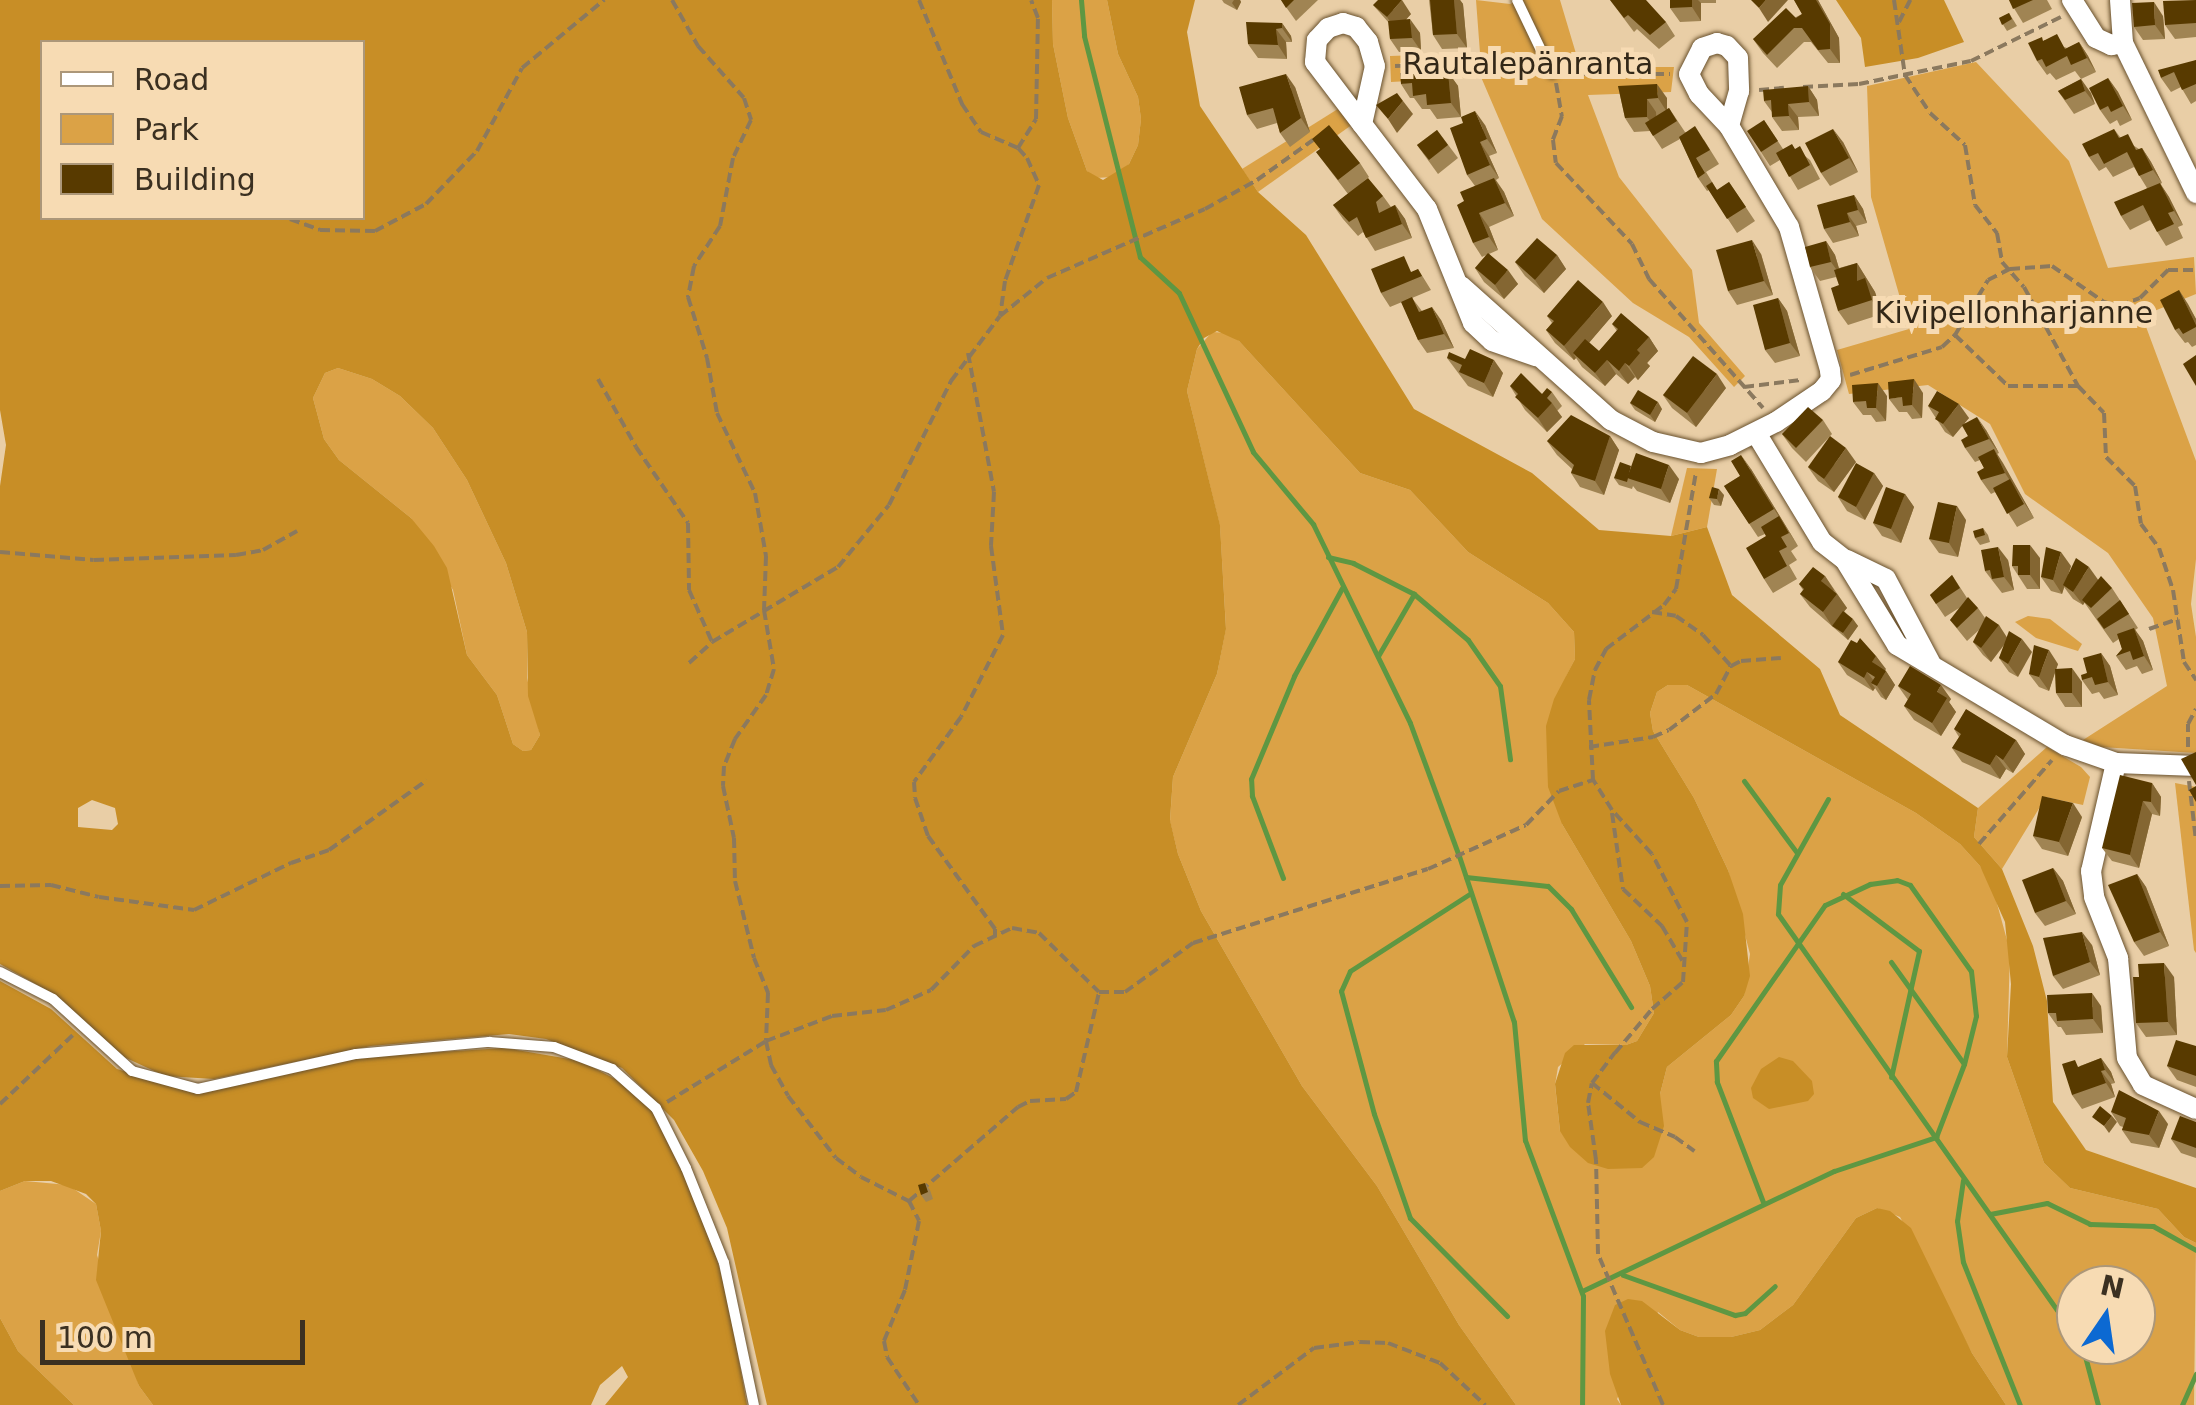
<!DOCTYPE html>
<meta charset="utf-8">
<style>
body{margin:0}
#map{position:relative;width:2196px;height:1405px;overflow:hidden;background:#e9cea6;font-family:"DejaVu Sans",sans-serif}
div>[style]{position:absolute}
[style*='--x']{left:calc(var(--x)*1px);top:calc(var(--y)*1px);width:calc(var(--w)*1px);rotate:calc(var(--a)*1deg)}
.green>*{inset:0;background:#dba246}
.forest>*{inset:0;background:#c88e26}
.stream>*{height:5px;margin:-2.5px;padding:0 2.5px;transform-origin:2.5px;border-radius:2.5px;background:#5e9742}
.path>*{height:4px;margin-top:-2px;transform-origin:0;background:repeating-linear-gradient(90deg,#8b795e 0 10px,transparent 0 15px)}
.roads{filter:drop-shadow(0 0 2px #69512d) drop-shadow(0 0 2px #69512d)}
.service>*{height:10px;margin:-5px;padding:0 5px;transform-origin:5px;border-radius:5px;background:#fff}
.minor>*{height:20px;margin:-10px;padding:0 10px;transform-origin:10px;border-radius:10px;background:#fff}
.wall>*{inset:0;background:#a08453}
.shaded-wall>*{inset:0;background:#846632}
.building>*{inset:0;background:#583a00}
span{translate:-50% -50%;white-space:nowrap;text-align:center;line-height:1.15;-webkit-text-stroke:10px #f7dbb3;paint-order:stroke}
.park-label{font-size:30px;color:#332818}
.legend{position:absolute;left:40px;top:40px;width:325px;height:180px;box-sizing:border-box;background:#f7dbb3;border:2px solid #ac9779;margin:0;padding:12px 18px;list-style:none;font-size:30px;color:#3b3021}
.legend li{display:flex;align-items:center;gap:20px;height:50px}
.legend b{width:50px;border:2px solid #ac9779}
.north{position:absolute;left:2056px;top:1265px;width:100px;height:100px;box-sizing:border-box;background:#f7dbb3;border:2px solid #ac9779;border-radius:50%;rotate:13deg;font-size:28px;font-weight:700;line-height:40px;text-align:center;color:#3b3021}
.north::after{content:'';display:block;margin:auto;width:35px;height:45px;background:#0c69d2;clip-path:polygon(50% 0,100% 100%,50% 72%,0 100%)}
.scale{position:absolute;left:40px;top:1320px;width:265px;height:45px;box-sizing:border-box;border:5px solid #3b3021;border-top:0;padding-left:12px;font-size:30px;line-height:35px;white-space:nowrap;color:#3b3021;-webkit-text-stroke:8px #f7dbb3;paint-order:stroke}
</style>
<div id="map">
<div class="green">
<i style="clip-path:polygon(1052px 0,1107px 0,1118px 54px,1138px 97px,1141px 119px,1138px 145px,1129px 164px,1113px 177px,1095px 178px,1087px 171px,1068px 118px,1053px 44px)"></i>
<i style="clip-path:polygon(1476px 0,1510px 4px,1520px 0,1560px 0,1580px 67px,1674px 67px,1671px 92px,1588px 95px,1619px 177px,1692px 270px,1699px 323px,1745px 376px,1734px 387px,1689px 337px,1633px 303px,1542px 219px,1481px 77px,1391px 82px,1390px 56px,1480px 53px)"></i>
<i style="clip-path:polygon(1976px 62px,2069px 161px,2108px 268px,2194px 257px,2196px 294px,2142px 316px,2196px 461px,2196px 559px,2191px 604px,2196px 637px,2196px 753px,2101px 747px,2083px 740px,2167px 686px,2153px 618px,2108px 553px,2025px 494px,1990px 424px,1928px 385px,1849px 394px,1837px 350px,1909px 329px,1871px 197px,1867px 86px)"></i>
<i style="clip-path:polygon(1341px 107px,1353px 124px,1258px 192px,1242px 169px)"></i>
<i style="clip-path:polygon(evenodd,1212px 332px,1228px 333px,1239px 341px,1360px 473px,1410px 490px,1468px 552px,1548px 603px,1574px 632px,1575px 659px,1566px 677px,1562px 824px,1631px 941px,1650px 986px,1654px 1013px,1637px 1041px,1626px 1045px,1585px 1044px,1558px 1067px,1555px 1085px,1560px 1131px,1660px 1094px,1667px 1067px,1731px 1015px,1744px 996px,1750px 954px,1728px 870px,1694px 798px,1653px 731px,1650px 713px,1657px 692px,1668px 685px,1687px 685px,1916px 813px,1960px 844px,1980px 866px,1993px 889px,2010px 951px,2007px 1057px,2044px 1163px,2070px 1188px,2158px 1209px,2184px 1237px,2196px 1243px,2194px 1405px,2006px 1405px,1972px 1353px,1900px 1217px,1877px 1208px,1856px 1218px,1793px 1305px,1760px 1330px,1731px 1337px,1699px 1337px,1680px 1330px,1658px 1312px,1617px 1399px,1621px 1405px,1516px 1405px,1459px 1325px,1377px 1186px,1302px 1086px,1201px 911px,1178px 854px,1170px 821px,1173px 777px,1217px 674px,1226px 628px,1220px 526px,1187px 391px,1197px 349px,1212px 332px,2076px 1285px,2136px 1285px,2136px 1345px,2076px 1345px,2076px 1285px)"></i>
<i style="clip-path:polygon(338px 368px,372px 379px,400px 396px,433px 428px,467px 480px,506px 563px,527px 632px,527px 678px,540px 735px,531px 750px,523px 751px,513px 744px,497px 695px,467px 655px,453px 590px,411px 518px,339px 460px,324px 439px,313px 398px,325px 373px)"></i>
<i style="clip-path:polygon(1687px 468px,1717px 469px,1707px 527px,1671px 536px)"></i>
<i style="clip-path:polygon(2028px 616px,2050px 619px,2082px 644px,2078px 651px,2036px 638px,2015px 622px)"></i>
<i style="clip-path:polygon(2047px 747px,2081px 767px,2090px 777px,2083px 805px,2046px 797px,2002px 869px,1974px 837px,1978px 808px)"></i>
<i style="clip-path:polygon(2175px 783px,2196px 787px,2196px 953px,2194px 950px)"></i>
<i style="clip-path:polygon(25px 1181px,68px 1185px,96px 1204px,101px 1231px,97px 1255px,139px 1386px,153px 1405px,74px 1405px,18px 1351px,0 1318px,0 1191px)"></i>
</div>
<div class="forest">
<i style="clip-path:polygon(evenodd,0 0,1052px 0,1053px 44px,1068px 118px,1087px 171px,1103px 180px,1129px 164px,1138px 145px,1141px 119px,1138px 97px,1118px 54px,1107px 0,1195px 0,1187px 32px,1200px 106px,1258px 192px,1306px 235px,1414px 409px,1532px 473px,1599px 530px,1671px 536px,1707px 527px,1732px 595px,1820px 669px,1840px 715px,1978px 808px,1974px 837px,2002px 869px,2033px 946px,2047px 1001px,2053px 1102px,2086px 1150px,2196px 1188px,2196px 1243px,2184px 1237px,2158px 1209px,2070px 1188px,2044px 1163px,2007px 1057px,2011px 984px,2005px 922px,1980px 866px,1960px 844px,1916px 813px,1687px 685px,1668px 685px,1657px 692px,1650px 713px,1653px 731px,1694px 798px,1728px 870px,1743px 914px,1750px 976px,1744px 996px,1731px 1015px,1667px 1067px,1660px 1094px,1664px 1126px,1654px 1157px,1642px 1168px,1608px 1169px,1588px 1163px,1570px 1147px,1560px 1131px,1555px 1084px,1565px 1053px,1574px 1045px,1626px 1045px,1637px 1041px,1654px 1013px,1650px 986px,1631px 941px,1562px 824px,1548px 787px,1546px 726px,1554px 699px,1575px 659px,1574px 632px,1548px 603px,1468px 552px,1410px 490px,1360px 473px,1239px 341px,1217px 331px,1204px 338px,1197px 349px,1187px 391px,1220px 525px,1226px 629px,1217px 674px,1173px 777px,1170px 820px,1178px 854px,1201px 911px,1302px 1086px,1377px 1186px,1459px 1325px,1516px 1405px,767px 1405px,727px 1228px,703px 1171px,674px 1120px,622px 1068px,546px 1039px,509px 1034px,371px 1046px,214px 1079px,165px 1076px,124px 1057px,57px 996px,0 964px,0 486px,6px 445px,0 410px,0 0,42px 42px,362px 42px,362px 218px,42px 218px,42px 42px,0 0,338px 368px,372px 379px,400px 396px,433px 428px,467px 480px,506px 563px,527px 632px,528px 696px,540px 735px,531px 750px,523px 751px,513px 744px,497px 695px,467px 655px,447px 568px,434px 546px,411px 518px,339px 460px,324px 439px,313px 398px,325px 373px,338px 368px,0 0,92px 800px,115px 808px,118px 824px,112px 830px,78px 827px,78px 808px,92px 800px)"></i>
<i style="clip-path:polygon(1836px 0,1944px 0,1964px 42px,1918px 58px,1865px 67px,1861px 38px)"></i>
<i style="clip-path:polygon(0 981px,51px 1009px,117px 1069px,186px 1090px,372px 1056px,505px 1048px,581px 1061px,615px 1079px,642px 1099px,661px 1124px,709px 1230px,728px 1300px,747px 1405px,605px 1405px,628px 1377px,622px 1366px,600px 1385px,591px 1405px,153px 1405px,139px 1386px,96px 1280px,101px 1231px,96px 1204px,86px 1194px,51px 1181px,25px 1181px,0 1191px)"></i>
<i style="clip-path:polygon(1779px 1057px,1793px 1061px,1812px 1081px,1814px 1094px,1808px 1101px,1769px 1109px,1753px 1098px,1751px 1088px,1761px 1069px)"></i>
<i style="clip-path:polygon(1877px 1208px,1890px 1211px,1911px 1228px,1972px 1353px,2006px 1405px,1621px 1405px,1610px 1374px,1605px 1331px,1615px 1305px,1628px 1299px,1642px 1301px,1680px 1330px,1699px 1337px,1731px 1337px,1760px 1330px,1793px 1305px,1856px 1218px)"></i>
<i style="clip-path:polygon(0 1318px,18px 1351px,74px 1405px,0 1405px)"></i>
</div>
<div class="stream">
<i style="--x:1081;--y:0;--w:36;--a:85"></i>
<i style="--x:1084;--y:36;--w:228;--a:75.8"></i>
<i style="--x:1140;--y:257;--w:53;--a:42.7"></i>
<i style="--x:1179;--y:293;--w:175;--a:65"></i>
<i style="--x:1253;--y:452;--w:94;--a:50.2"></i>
<i style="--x:1313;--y:524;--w:221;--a:64"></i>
<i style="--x:1410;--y:723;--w:142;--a:69.8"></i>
<i style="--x:1459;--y:856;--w:175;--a:71.7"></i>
<i style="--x:1514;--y:1022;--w:119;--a:84.7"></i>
<i style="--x:1525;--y:1140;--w:166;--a:69.6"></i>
<i style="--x:1583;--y:1296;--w:109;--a:90.5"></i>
<i style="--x:1328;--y:557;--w:26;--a:13"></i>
<i style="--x:1353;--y:563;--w:68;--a:26.9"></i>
<i style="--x:1414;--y:594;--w:71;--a:40.4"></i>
<i style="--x:1468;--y:640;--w:56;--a:55.2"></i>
<i style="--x:1500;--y:686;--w:74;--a:82.2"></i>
<i style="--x:1378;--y:656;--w:72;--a:-59.9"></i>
<i style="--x:1744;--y:781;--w:89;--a:53.6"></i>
<i style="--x:1828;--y:799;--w:98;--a:119.2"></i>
<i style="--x:1780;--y:885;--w:29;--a:94"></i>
<i style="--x:1778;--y:914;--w:517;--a:54.84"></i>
<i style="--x:1466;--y:877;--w:82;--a:6.3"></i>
<i style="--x:1548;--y:886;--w:33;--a:45"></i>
<i style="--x:1571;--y:909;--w:115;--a:58.5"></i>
<i style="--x:1283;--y:878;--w:88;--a:-110.7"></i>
<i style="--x:1252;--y:796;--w:17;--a:-93"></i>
<i style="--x:1251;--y:779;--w:112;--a:-67.3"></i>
<i style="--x:1294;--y:676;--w:100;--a:-61.4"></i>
<i style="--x:1471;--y:893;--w:144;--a:147.2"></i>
<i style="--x:1350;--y:971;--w:22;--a:114"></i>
<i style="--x:1341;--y:991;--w:127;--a:75"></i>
<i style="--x:1374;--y:1114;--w:110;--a:70.9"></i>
<i style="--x:1410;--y:1218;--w:138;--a:45.3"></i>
<i style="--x:1843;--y:894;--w:95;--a:36.9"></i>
<i style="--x:1919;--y:951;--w:129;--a:102.5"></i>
<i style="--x:1891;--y:962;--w:125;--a:54.4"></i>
<i style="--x:1963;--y:1180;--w:41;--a:98.3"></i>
<i style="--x:1957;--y:1221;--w:41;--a:81.7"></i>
<i style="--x:1963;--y:1262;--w:154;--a:68.3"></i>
<i style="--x:1763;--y:1202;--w:129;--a:-111"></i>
<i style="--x:1717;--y:1082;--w:21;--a:-93"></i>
<i style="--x:1716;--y:1061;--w:190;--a:-55.1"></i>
<i style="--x:1825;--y:905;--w:50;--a:-25"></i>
<i style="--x:1870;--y:884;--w:27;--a:-8"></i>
<i style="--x:1897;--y:880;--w:14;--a:21"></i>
<i style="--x:1910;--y:885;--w:105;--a:54.7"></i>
<i style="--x:1971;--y:971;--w:45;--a:83.7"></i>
<i style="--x:1976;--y:1016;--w:49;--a:104"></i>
<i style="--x:1964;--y:1064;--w:78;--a:111"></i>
<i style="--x:1990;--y:1214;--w:58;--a:-10.9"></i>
<i style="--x:2047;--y:1203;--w:48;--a:26"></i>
<i style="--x:2090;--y:1224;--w:63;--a:1.8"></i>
<i style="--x:2153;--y:1226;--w:49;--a:29.2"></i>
<i style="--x:1623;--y:1275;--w:119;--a:19.7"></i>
<i style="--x:1735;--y:1315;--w:10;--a:-11"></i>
<i style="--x:1745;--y:1313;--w:40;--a:-42"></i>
<i style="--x:1582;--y:1291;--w:279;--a:-25.5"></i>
<i style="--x:1834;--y:1171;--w:108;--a:-18.4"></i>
<i style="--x:2082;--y:1345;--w:62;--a:75.1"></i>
<i style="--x:2182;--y:1405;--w:34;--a:-66"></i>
</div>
<div class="path">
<i style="--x:672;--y:0;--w:53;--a:60.5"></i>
<i style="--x:698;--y:46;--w:69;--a:48.5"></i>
<i style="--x:744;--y:98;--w:23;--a:72"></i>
<i style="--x:751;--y:120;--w:42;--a:115.3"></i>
<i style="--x:733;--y:158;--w:69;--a:100.8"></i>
<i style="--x:720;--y:226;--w:48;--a:123"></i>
<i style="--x:694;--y:266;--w:32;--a:101"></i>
<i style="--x:688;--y:297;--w:64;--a:72.7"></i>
<i style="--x:707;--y:358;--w:56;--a:79.7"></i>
<i style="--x:717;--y:413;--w:89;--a:64.6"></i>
<i style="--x:755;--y:493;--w:64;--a:80.1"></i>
<i style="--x:766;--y:556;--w:54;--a:92.1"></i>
<i style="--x:764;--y:610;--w:60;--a:80.4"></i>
<i style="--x:774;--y:669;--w:27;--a:107"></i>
<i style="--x:766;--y:695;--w:54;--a:125.2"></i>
<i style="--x:735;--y:739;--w:29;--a:112"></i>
<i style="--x:724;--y:766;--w:20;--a:93"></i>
<i style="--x:723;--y:786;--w:53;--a:78.1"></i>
<i style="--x:734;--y:838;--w:43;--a:88.7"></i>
<i style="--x:735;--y:881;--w:79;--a:76.1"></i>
<i style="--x:754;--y:958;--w:38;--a:68"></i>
<i style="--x:768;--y:993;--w:48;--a:92.4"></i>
<i style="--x:766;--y:1041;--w:25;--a:78"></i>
<i style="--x:771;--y:1065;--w:35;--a:61"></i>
<i style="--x:788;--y:1096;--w:78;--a:52.3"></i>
<i style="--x:836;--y:1158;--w:31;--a:37"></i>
<i style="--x:861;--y:1177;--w:54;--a:26.6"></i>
<i style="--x:909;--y:1201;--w:22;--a:63"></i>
<i style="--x:919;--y:1221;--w:70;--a:101.5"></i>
<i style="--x:905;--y:1290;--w:55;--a:112.4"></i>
<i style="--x:884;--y:1341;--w:16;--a:79"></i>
<i style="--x:887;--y:1357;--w:58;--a:56.3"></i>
<i style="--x:919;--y:0;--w:113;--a:67.5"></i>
<i style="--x:962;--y:104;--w:34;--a:56"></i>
<i style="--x:981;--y:132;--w:40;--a:23.4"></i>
<i style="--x:1018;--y:148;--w:13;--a:48"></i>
<i style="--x:1027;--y:158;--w:30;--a:66"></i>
<i style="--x:1039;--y:185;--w:102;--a:109.5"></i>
<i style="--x:1005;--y:281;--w:35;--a:98"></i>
<i style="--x:1894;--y:0;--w:76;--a:81.7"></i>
<i style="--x:1905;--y:75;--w:45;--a:56.7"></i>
<i style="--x:1930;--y:113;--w:47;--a:42.4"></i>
<i style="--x:1965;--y:145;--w:61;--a:80.5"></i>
<i style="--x:1975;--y:205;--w:36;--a:52"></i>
<i style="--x:1997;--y:233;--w:29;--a:80"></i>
<i style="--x:2002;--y:262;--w:33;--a:49"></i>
<i style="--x:2024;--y:287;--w:113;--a:61.4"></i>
<i style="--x:2078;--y:386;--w:37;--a:46"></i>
<i style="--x:2104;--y:413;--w:44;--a:87.4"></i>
<i style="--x:2106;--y:457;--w:41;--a:45"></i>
<i style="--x:2135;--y:486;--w:38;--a:81"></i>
<i style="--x:2141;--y:524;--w:30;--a:53"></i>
<i style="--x:2159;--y:548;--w:44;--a:71.6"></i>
<i style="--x:2173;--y:590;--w:73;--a:81.3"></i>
<i style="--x:2184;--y:662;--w:22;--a:56"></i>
<i style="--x:1899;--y:22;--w:25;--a:-63"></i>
<i style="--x:1395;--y:66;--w:81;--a:-2.1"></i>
<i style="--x:1476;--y:63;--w:60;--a:7.7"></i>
<i style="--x:1564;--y:74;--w:106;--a:0"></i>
<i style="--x:1556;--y:83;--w:34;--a:80"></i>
<i style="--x:1562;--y:116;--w:26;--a:111"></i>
<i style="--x:1553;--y:140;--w:23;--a:83"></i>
<i style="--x:1556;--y:163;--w:111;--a:46.8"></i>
<i style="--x:1632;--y:244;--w:39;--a:64"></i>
<i style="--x:1649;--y:279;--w:172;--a:48.5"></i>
<i style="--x:1803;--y:87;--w:56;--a:-3.1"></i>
<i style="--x:1859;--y:84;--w:114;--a:-11.6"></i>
<i style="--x:1971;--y:61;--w:100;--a:-26.1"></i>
<i style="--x:1759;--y:90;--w:25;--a:-5"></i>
<i style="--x:1018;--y:148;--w:34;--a:-58"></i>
<i style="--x:1036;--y:119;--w:101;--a:-88.9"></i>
<i style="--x:1038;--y:18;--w:19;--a:-111"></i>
<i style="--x:290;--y:219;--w:32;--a:20"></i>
<i style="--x:320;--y:230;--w:55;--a:1"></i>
<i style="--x:375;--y:231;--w:58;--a:-27.9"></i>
<i style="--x:426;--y:204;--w:74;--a:-46.1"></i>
<i style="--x:477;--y:151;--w:94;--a:-61.5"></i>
<i style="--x:522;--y:68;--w:107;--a:-39.7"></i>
<i style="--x:1955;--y:335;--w:74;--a:43.9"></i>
<i style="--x:2008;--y:386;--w:70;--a:0"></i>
<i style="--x:968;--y:353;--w:141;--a:79.4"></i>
<i style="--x:994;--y:492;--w:54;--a:93.2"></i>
<i style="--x:991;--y:546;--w:90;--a:82.3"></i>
<i style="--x:1003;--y:635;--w:92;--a:117.1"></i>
<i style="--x:961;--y:717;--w:80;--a:125.9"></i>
<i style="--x:914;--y:782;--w:16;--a:86"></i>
<i style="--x:915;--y:798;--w:40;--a:71.1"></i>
<i style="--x:928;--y:836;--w:115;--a:54.2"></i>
<i style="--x:995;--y:929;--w:6;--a:90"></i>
<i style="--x:1850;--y:375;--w:96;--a:-16.9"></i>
<i style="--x:1942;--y:347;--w:18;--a:-43"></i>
<i style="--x:1955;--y:335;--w:64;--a:-59"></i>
<i style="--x:1988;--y:280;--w:25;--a:-27"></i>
<i style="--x:2010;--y:269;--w:42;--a:-4.1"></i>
<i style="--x:2052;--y:266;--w:63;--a:34.7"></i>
<i style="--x:2104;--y:302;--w:16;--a:15"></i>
<i style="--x:2119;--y:306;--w:22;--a:-21"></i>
<i style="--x:2140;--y:298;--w:40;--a:-45"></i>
<i style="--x:2168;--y:270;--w:28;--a:0"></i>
<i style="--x:598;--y:379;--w:78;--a:60.8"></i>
<i style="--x:636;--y:447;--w:92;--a:55.6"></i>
<i style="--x:688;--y:523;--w:67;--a:89.1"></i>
<i style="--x:689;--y:590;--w:57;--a:66.1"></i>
<i style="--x:1744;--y:387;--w:57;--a:-7"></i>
<i style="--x:0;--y:552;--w:94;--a:4.9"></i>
<i style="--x:94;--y:560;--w:142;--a:-2"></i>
<i style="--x:236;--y:555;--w:27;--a:-10"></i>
<i style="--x:263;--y:550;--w:39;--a:-29"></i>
<i style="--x:1652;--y:612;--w:24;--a:9"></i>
<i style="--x:1676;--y:616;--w:33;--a:35"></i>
<i style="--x:1703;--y:635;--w:42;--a:47.9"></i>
<i style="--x:2149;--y:629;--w:31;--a:-19"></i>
<i style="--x:689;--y:663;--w:31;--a:-42"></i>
<i style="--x:712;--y:642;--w:147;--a:-30.8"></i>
<i style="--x:838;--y:567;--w:80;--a:-50.6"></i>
<i style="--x:889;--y:505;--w:139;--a:-63.4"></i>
<i style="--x:951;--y:381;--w:81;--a:-53"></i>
<i style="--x:1000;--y:316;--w:60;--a:-39"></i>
<i style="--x:1047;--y:278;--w:172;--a:-23.6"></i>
<i style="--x:1205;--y:209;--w:60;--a:-29.1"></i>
<i style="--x:1257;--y:180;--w:69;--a:-35.5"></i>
<i style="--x:1731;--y:666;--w:11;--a:-27"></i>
<i style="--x:1741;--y:661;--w:40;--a:-4.3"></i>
<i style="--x:1589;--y:747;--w:65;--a:-8.9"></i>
<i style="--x:1653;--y:737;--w:17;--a:-24"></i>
<i style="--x:1669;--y:730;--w:59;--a:-37.5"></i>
<i style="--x:1716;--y:694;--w:32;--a:-62"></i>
<i style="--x:2188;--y:747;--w:23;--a:-90"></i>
<i style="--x:2188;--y:724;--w:17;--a:-62"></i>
<i style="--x:2189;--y:781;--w:60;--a:83.3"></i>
<i style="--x:1612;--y:813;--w:77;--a:81.8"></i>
<i style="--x:1623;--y:889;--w:54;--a:43.5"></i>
<i style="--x:1662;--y:926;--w:45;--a:59.5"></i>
<i style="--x:1979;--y:844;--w:111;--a:-49"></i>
<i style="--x:0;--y:886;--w:51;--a:-1.1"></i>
<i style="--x:51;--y:885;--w:49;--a:14"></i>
<i style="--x:99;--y:897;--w:96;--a:7.8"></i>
<i style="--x:194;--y:910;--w:108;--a:-25.9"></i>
<i style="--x:291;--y:863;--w:40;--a:-18.9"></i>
<i style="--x:329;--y:850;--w:120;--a:-35.5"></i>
<i style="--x:1592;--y:1083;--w:62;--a:39.1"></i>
<i style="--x:1640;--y:1122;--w:38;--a:23"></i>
<i style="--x:1675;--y:1137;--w:24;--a:36"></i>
<i style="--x:667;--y:1102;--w:116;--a:-31.6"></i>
<i style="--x:766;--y:1041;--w:71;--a:-20.7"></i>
<i style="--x:832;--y:1016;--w:54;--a:-6.3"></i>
<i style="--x:886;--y:1010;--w:49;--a:-24"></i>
<i style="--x:931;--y:990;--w:62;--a:-45.7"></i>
<i style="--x:974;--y:946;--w:42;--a:-25.3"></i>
<i style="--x:1012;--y:928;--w:27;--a:10"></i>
<i style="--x:1039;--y:933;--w:84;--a:44.5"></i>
<i style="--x:1099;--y:992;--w:26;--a:0"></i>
<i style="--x:1125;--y:992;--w:84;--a:-35.8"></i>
<i style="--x:1193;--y:943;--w:246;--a:-17.5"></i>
<i style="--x:1428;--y:869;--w:107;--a:-24.2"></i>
<i style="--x:1526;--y:825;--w:47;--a:-45.9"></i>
<i style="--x:1559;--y:791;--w:36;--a:-18"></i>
<i style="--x:0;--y:1104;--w:100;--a:-43.4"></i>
<i style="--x:909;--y:1201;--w:144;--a:-40.8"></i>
<i style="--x:1018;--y:1107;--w:13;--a:-27"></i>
<i style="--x:1030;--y:1101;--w:36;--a:-3"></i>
<i style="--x:1066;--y:1099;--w:12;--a:-35"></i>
<i style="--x:1076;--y:1092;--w:103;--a:-77"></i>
<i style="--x:1238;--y:1405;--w:95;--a:-36.9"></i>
<i style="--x:1314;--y:1348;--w:46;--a:-7.4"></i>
<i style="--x:1360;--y:1342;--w:28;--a:2"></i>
<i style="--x:1388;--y:1343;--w:56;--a:21"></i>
<i style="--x:1440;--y:1363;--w:62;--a:43"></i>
<i style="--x:1663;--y:1405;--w:164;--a:-113.3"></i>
<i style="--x:1598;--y:1254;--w:94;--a:-91.2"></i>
<i style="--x:1596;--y:1160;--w:58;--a:-98"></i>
<i style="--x:1588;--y:1103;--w:20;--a:-79"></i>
<i style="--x:1592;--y:1083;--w:38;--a:-53"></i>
<i style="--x:1615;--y:1053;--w:57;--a:-49.9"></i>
<i style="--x:1652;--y:1009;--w:41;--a:-41.1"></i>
<i style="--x:1683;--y:982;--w:60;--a:-86.2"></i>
<i style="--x:1687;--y:922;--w:76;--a:-117.2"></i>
<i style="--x:1652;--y:854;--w:59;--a:-132.3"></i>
<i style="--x:1612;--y:810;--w:36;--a:-122"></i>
<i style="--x:1593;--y:780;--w:80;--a:-92.9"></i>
<i style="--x:1589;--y:700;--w:31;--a:-79"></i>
<i style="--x:1595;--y:670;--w:24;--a:-62"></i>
<i style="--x:1606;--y:649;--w:73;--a:-37.2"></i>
<i style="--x:1664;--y:605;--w:20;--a:-53"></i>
<i style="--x:1676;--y:589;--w:119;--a:-80.3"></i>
</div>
<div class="roads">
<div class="service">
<i style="--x:1517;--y:0;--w:81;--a:64.4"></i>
<i style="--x:0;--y:972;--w:59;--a:27"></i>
<i style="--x:53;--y:999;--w:107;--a:42.3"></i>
<i style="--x:132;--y:1071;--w:68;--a:15.3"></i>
<i style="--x:198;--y:1089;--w:162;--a:-12.5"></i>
<i style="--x:356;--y:1054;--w:134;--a:-5.2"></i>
<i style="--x:489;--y:1042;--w:65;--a:4.4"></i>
<i style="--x:554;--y:1047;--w:62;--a:20.8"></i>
<i style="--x:612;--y:1069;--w:59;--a:41.6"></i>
<i style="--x:656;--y:1108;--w:67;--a:63.4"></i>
<i style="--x:686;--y:1168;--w:102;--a:68.2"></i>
<i style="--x:724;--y:1263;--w:145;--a:78.1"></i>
</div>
<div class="minor">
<i style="--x:2072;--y:0;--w:45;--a:57.7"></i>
<i style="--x:2096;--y:38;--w:17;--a:25"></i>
<i style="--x:2111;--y:45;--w:12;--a:-9"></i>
<i style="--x:2120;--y:0;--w:43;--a:86"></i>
<i style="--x:2123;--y:43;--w:167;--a:64"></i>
<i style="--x:1362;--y:124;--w:78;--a:-127.2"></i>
<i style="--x:1315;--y:62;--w:22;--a:-85"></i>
<i style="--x:1317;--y:40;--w:16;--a:-47"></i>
<i style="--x:1328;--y:28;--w:16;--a:-18"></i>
<i style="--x:1343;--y:23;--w:14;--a:17"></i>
<i style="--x:1356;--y:27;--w:19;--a:51"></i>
<i style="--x:1368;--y:42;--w:25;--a:74"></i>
<i style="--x:1375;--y:66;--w:59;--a:102.6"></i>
<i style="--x:1362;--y:124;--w:107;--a:52.6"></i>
<i style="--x:1427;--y:209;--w:123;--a:68"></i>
<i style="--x:1473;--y:323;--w:26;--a:43"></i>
<i style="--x:1492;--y:341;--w:46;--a:19.2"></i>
<i style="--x:1461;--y:286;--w:201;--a:41.8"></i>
<i style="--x:1611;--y:420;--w:47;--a:27.6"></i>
<i style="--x:1653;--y:442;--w:49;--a:12.9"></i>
<i style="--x:1701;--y:453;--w:30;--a:-15"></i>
<i style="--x:1730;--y:445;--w:51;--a:-26.6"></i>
<i style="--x:1776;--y:422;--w:55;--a:-34"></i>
<i style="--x:1822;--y:391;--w:14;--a:-51"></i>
<i style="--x:1831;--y:380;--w:10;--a:-96"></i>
<i style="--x:1830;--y:370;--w:149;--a:-106"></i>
<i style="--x:1789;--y:227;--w:117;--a:-120.7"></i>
<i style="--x:1729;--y:126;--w:44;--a:-133.2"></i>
<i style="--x:1699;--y:94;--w:22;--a:-117"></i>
<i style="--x:1689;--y:74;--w:29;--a:-63"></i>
<i style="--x:1702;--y:48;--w:16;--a:-18"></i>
<i style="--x:1717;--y:43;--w:10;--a:17"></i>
<i style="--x:1727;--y:46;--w:16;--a:47"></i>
<i style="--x:1738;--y:58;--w:33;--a:88"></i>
<i style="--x:1739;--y:91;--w:36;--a:106"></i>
<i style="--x:1756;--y:433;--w:127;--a:58.8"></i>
<i style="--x:1822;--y:542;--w:29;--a:38"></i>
<i style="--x:1845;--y:560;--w:100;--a:58.5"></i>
<i style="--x:1897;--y:645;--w:196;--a:30.8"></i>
<i style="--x:2065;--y:745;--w:54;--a:19.4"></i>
<i style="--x:2116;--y:763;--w:80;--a:2.1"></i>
<i style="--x:1847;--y:560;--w:43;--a:26"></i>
<i style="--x:1886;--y:579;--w:94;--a:62.1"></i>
<i style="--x:2116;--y:763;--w:111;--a:103"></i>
<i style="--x:2091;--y:871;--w:26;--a:83"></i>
<i style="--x:2094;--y:897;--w:66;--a:68.5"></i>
<i style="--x:2118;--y:958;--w:100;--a:84.9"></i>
<i style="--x:2127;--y:1058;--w:31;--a:59"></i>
<i style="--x:2143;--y:1085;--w:58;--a:24.4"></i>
</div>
</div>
<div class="wall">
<i style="clip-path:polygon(1222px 0,1240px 0,1241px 2px,1237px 10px,1224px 3px)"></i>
<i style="clip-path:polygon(1281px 0,1318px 0,1296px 21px)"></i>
<i style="clip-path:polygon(1429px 0,1460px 0,1463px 4px,1467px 48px,1442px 49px,1433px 35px)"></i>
<i style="clip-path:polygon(1610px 0,1666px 22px,1675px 36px,1659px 49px,1637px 29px,1634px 32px)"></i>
<i style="clip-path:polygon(1670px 0,1716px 0,1716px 3px,1701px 3px,1701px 21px,1680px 22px,1670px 8px)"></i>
<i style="clip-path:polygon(1794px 0,1818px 0,1839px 38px,1840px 63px,1828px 63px,1811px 42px,1804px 42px,1777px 68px,1763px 53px,1753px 39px,1802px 14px)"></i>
<i style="clip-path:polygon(2009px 0,2047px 0,2052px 9px,2023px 23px)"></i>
<i style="clip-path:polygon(2196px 0,2196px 37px,2175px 39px,2165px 25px)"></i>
<i style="clip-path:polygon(1373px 5px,1411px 14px,1406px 19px,1420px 33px,1421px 51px,1399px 52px,1390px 39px,1389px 23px)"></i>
<i style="clip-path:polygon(2009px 13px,2017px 26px,2007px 31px,1999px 18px)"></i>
<i style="clip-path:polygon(2163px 16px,2165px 39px,2143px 40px,2134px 27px)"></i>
<i style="clip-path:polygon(1282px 23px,1291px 36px,1292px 42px,1286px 42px,1287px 59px,1258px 58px,1248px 44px)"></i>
<i style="clip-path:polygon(2044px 40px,2067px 48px,2079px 42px,2088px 56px,2096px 72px,2081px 79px,2075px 71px,2056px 80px,2050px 73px,2047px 75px,2037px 61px)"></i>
<i style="clip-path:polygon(2196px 60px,2196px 101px,2191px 104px,2181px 87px,2171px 92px,2161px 78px)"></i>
<i style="clip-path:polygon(1448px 72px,1458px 86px,1461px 117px,1437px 119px,1430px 109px,1422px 109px,1414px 98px,1410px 98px,1401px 84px)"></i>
<i style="clip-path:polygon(2108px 78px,2118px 92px,2132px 120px,2120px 126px,2117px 120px,2110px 124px,2100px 110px)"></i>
<i style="clip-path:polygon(2081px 79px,2095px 104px,2074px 114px,2058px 91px)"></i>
<i style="clip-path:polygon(1618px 86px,1667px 98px,1667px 109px,1669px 108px,1685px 132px,1704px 140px,1719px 164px,1706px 172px,1717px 190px,1729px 182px,1755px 221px,1737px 233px,1709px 190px,1707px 191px,1698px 178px,1680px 139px,1662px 149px,1650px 131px,1634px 132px,1625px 118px)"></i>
<i style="clip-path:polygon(1808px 86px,1817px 100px,1819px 116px,1798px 117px,1799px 130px,1782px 131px,1772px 117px,1772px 112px,1764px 101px)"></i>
<i style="clip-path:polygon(1295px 87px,1310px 132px,1290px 147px,1280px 133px,1277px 123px,1257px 129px,1247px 115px)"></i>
<i style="clip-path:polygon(1764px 120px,1783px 149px,1796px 149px,1810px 160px,1820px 179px,1798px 190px,1780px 160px,1770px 166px,1761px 152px)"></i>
<i style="clip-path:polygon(1485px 125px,1497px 153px,1489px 156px,1499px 178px,1496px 180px,1504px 192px,1514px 216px,1489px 227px,1498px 250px,1489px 254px,1518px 284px,1504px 299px,1484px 282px,1475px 268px,1486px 255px,1482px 257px,1473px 243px,1464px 201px,1475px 186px,1467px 175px)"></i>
<i style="clip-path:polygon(2114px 129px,2120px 137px,2139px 149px,2142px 148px,2151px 162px,2162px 183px,2160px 184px,2169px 197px,2183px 225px,2178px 227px,2183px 238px,2166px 246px,2150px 220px,2130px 230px,2121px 216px,2147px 188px,2134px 167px,2113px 177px,2106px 167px,2099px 171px,2089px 157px)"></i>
<i style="clip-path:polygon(1437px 130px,1458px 158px,1438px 174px,1417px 145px)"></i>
<i style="clip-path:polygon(1843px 142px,1858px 172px,1830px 186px,1821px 173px)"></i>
<i style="clip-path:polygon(1316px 152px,1360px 163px,1369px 177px,1357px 187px,1383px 196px,1391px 207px,1395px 205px,1405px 219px,1412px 238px,1375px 251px,1363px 232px,1358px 236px,1343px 219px,1333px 205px,1348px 194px)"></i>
<i style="clip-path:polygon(1854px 195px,1863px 209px,1867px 223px,1856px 226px,1859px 236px,1833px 243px,1824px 229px)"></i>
<i style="clip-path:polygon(1826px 241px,1835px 255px,1839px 268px,1857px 263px,1875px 292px,1882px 314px,1848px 325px,1838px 311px,1839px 285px,1836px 277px,1820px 281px,1810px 267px)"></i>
<i style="clip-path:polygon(1761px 254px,1773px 295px,1737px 305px,1728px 291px)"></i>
<i style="clip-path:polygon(1557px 255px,1566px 269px,1544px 293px,1525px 276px,1515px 262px)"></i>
<i style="clip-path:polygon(1418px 269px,1431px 290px,1412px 298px,1422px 311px,1441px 320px,1454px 348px,1427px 353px,1418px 340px,1402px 302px,1390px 307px,1381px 293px)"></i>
<i style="clip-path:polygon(2179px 290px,2196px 319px,2196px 345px,2192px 347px,2188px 342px,2185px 343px,2175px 330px)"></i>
<i style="clip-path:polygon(1778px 298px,1787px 311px,1800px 356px,1775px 363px,1765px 350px)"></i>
<i style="clip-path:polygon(1547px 316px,1612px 316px,1589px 342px,1599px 351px,1617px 331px,1612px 324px,1649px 337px,1658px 351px,1647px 363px,1650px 366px,1638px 380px,1635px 377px,1628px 384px,1616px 374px,1605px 386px,1582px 367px,1576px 358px,1574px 360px,1555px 343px,1546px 330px,1552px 323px)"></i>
<i style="clip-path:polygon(1447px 358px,1465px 359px,1503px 373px,1493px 397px,1468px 386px)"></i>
<i style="clip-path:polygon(1510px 386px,1542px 394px,1552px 392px,1562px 406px,1557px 411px,1562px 417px,1547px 432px,1525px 410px)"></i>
<i style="clip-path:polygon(1726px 388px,1696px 427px,1672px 408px,1663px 395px)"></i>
<i style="clip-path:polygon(1923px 393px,1922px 418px,1912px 419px,1907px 412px,1899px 412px,1889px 399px)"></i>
<i style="clip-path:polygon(1887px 396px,1886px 421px,1876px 422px,1871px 415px,1863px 415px,1853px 402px)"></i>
<i style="clip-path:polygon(1630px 403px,1662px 409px,1655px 422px,1635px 410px)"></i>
<i style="clip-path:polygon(1928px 406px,1969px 418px,1964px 423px,1986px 430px,1999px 453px,1997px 454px,2034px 518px,2017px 527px,1995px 492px,1991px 494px,1981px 480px,1984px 468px,1980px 460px,1975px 462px,1965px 448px,1968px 436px,1962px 426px,1953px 437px,1945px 432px)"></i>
<i style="clip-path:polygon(1823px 420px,1832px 434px,1806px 462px,1792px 448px,1782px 434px)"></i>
<i style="clip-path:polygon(1610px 436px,1619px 450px,1604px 495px,1580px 487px,1571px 473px,1572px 469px,1557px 455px,1547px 441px)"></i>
<i style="clip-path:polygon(1856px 462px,1834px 492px,1818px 481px,1808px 467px)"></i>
<i style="clip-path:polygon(1751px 469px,1798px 546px,1791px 551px,1797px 560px,1789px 565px,1797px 579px,1773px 593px,1764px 579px,1766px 536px,1765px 534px,1758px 537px,1724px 486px)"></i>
<i style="clip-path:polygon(1874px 473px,1883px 486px,1865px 520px,1847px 511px,1838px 497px)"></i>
<i style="clip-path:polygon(1614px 478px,1679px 479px,1670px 503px,1637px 491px,1633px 486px,1632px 489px,1619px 485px)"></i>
<i style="clip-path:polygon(1905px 494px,1914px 507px,1901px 543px,1882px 536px,1873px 523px)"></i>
<i style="clip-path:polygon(1724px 495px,1721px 506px,1714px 505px,1709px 498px)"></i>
<i style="clip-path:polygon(1966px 520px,1958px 557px,1939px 553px,1929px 539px)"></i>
<i style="clip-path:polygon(1983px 528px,1988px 535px,1990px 542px,1980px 545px,1975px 538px)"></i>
<i style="clip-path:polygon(2040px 558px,2040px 589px,2027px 589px,2012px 566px)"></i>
<i style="clip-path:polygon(2008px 560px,2014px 590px,2002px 593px,1985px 571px)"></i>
<i style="clip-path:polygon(2071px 566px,2068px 574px,2098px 580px,2112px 588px,2138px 628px,2135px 630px,2143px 641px,2153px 670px,2142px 674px,2137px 666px,2126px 670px,2116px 656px,2122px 649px,2119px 639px,2113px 643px,2084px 602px,2083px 605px,2073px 599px,2064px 587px,2062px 594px,2051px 591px,2041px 577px)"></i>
<i style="clip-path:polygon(1952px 575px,1967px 598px,1978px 608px,1985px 618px,1999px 625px,2018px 677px,2009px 672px,1999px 658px,2005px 644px,1991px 662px,1983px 655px,1973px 642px,1979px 630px,1967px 641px,1950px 620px,1959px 608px,1945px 617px,1930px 595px)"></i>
<i style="clip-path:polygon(1825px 576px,1847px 608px,1844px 611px,1858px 626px,1848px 640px,1810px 607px,1800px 594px,1803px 590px,1799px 584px)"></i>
<i style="clip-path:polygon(2101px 653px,2110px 666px,2118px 695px,2104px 699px,2099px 692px,2092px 694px,2082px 680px)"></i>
<i style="clip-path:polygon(1876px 656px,1895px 685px,1886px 700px,1881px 697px,1875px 688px,1873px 691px,1847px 675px,1838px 662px)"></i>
<i style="clip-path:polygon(2058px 664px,2056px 669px,2082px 682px,2082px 707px,2065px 707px,2056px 693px,2055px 671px,2049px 691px,2039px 687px,2029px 674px)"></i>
<i style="clip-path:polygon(1898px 686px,1951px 699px,1949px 702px,1956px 712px,1941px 736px,1914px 720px,1904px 706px,1908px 700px)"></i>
<i style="clip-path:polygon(1954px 729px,2016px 740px,2025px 754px,2013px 773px,2006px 769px,2000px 779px,1962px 762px,1952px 748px,1959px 737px)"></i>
<i style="clip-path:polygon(2152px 783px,2161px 797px,2160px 816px,2152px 814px,2139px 868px,2112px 861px,2102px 848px)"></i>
<i style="clip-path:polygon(2082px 817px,2068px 856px,2042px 849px,2033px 836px)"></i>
<i style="clip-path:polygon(2053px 868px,2063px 881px,2076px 914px,2045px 926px,2035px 913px)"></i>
<i style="clip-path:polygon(2137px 874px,2146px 887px,2169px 946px,2144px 956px,2134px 942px)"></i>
<i style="clip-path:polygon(2092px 945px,2100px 975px,2063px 989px,2053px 976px)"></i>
<i style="clip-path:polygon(2139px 977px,2174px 977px,2177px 1035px,2146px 1037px,2136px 1023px)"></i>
<i style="clip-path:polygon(2101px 1006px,2103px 1033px,2066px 1035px,2061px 1027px,2058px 1027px,2048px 1013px)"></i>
<i style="clip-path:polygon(2196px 1046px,2196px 1087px,2177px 1080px,2167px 1066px)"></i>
<i style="clip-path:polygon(2101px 1058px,2111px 1072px,2115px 1083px,2111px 1084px,2115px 1097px,2082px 1109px,2072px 1095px,2080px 1066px)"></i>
<i style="clip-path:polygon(2111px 1112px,2168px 1124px,2159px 1148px,2131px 1143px,2122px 1130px,2123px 1127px,2120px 1126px)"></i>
<i style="clip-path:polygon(2196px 1122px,2196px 1158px,2181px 1153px,2171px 1139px)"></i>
<i style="clip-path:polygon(925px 1183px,930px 1190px,933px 1199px,926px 1202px,921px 1195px)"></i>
</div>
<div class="shaded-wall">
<i style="clip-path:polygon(1234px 0,1240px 0,1241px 2px,1237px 10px,1232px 3px)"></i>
<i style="clip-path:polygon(1402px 0,1411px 14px,1396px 31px,1387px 17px)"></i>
<i style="clip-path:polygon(1454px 0,1460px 0,1463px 4px,1467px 48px,1457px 34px)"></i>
<i style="clip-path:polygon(1692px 0,1698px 0,1701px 3px,1701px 21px,1692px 7px)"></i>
<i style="clip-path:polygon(1766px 0,1788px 0,1768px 22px,1759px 8px)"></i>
<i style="clip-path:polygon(1816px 0,1818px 0,1839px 38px,1840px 63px,1830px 49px)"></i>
<i style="clip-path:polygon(2154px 2px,2163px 16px,2165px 39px,2155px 25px)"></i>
<i style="clip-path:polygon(1410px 19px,1420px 33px,1421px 51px,1412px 38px)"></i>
<i style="clip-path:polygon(1282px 23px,1291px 36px,1292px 42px,1282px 28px)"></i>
<i style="clip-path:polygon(1276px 29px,1286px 42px,1287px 59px,1278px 45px)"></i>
<i style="clip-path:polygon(2079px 42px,2088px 56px,2096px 72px,2087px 58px)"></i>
<i style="clip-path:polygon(1448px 72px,1458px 86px,1461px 117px,1451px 103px)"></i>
<i style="clip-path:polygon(1286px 74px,1295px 87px,1310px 132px,1301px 118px)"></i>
<i style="clip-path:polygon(2108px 78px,2118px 92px,2132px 120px,2123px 106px)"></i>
<i style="clip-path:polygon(2081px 79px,2091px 93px,2095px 104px,2085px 91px)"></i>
<i style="clip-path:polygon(1657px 84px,1667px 98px,1667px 112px,1658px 98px)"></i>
<i style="clip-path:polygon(1808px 86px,1817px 100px,1819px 116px,1809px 102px)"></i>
<i style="clip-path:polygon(1647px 99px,1656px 112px,1657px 131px,1647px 117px)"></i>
<i style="clip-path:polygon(1403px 101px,1413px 114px,1397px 133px,1388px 119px)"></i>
<i style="clip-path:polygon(1788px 104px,1798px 117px,1799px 130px,1789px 116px)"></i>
<i style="clip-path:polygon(1475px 111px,1485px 125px,1497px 153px,1487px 139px)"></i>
<i style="clip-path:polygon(1833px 129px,1843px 142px,1858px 172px,1849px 158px)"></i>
<i style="clip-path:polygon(1480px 142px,1489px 156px,1499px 178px,1490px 165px)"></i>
<i style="clip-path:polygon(2142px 148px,2151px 162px,2162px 183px,2153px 170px)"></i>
<i style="clip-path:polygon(1494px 178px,1504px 192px,1514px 216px,1505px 203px)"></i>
<i style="clip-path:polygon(2160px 183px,2169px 197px,2183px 225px,2174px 211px)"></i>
<i style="clip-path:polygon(1854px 195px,1863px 209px,1867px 223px,1858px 210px)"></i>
<i style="clip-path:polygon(1395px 205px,1405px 219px,1412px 238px,1402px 224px)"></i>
<i style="clip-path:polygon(1479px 213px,1489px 227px,1498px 250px,1489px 237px)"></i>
<i style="clip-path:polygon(1847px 213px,1856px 226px,1859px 236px,1850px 222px)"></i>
<i style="clip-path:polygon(1752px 240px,1761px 254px,1773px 295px,1764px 281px)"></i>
<i style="clip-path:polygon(1826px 241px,1835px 255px,1841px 276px,1831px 262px)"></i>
<i style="clip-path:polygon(1557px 255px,1566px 269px,1544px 293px,1535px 280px)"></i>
<i style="clip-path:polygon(1857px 263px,1875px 292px,1882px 314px,1857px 281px)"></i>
<i style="clip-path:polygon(1508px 270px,1518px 284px,1504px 299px,1495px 285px)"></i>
<i style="clip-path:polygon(2179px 290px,2188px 304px,2196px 319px,2196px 325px)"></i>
<i style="clip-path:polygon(1778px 298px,1787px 311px,1800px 356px,1790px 343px)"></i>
<i style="clip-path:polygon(1603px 302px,1612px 316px,1577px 357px,1573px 353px,1576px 358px,1574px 360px,1564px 346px)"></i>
<i style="clip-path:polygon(1432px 307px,1441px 320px,1454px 348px,1444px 334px)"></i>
<i style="clip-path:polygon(1649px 337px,1658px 351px,1647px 363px,1650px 366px,1638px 380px,1629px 366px,1637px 350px)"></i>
<i style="clip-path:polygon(1494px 360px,1503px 373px,1493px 397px,1484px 383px)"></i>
<i style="clip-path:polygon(1607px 360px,1616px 374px,1605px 386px,1595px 373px)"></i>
<i style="clip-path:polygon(1625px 363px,1635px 377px,1628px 384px,1619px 371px)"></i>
<i style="clip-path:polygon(1717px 374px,1726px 388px,1696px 427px,1687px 413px)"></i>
<i style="clip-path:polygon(1914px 379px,1923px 393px,1922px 418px,1912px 405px)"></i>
<i style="clip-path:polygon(1878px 383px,1887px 396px,1886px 421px,1876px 408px)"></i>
<i style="clip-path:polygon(1658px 402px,1662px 409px,1655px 422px,1650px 415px)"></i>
<i style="clip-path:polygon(1552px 403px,1562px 417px,1547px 432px,1538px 418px)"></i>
<i style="clip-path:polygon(1959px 404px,1969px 418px,1953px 437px,1943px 424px)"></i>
<i style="clip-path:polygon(1977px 417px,1986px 430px,1999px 453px,1989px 439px)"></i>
<i style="clip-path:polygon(1610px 436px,1619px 450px,1604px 495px,1595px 481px)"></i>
<i style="clip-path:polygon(1846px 448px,1856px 462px,1834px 492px,1824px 479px)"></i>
<i style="clip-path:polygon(1994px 449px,2003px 463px,2034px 518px,2005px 473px)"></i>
<i style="clip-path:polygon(1741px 455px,1751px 469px,1798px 546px,1774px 509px)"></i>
<i style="clip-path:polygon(1669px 465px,1679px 479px,1670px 503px,1661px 489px)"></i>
<i style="clip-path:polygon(1874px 473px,1883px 486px,1865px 520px,1856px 507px)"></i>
<i style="clip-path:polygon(1719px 489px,1724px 495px,1721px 506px,1717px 499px)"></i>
<i style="clip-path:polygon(1905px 494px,1914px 507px,1901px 543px,1891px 529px)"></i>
<i style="clip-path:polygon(1957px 506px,1966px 520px,1958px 557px,1949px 543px)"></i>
<i style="clip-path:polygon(2030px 545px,2040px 558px,2040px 589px,2030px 575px)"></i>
<i style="clip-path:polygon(1998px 547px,2008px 560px,2014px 590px,2004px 577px)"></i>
<i style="clip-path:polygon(2061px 552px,2071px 566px,2062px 594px,2053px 580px)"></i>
<i style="clip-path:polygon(2089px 567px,2099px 581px,2083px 605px,2073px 592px)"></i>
<i style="clip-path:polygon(1825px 576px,1834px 590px,1830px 594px,1821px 581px)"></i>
<i style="clip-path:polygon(1837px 594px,1847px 608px,1832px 626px,1823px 612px)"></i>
<i style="clip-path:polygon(1853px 619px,1858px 626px,1848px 640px,1843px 633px)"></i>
<i style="clip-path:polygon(1999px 625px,2008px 639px,1991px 662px,1981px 648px)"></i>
<i style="clip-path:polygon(2134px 628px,2143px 641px,2153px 670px,2144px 656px)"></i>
<i style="clip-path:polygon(2022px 639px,2032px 652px,2018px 677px,2008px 664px)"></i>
<i style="clip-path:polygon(2049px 650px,2058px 664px,2049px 691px,2039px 677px)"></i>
<i style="clip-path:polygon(2101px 653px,2110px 666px,2118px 695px,2108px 682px)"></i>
<i style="clip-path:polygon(1876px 656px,1886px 669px,1881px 676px,1872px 662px)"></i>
<i style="clip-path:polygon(2072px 668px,2082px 682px,2082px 707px,2072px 693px)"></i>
<i style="clip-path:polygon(1886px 671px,1895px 685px,1886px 700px,1877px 686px)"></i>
<i style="clip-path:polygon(1867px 672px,1877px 685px,1871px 683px,1875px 688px,1873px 691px,1864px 678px)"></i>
<i style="clip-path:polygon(1941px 685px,1951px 699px,1949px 702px,1956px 712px,1941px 736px,1932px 723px,1937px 692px)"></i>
<i style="clip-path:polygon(2016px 740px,2025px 754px,2013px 773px,2003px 760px)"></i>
<i style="clip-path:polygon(1996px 755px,2006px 769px,2000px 779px,1990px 765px)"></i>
<i style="clip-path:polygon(2152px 783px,2161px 797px,2160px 816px,2151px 802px)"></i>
<i style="clip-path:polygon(2143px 801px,2152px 814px,2139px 868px,2130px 855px)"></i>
<i style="clip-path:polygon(2073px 803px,2082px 817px,2068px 856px,2059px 842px)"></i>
<i style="clip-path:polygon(2053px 868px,2063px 881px,2076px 914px,2066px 901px)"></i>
<i style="clip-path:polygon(2137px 874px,2146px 887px,2169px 946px,2160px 932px)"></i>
<i style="clip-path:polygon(2082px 932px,2092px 945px,2100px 975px,2090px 962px)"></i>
<i style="clip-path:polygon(2164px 963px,2174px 977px,2177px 1035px,2168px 1022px)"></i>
<i style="clip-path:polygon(2092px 993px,2101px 1006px,2103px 1033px,2093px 1019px)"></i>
<i style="clip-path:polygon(2101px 1058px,2111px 1072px,2115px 1083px,2105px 1070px)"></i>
<i style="clip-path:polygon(2101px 1071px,2111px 1084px,2115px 1097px,2106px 1083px)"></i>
<i style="clip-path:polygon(2159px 1111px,2168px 1124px,2159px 1148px,2149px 1135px)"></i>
<i style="clip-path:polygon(2112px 1116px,2117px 1122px,2109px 1133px,2104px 1126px)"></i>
</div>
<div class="building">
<i style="clip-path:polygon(1281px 0,1294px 0,1286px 8px)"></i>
<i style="clip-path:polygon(1378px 0,1402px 0,1387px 17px,1373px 5px)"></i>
<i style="clip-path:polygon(1430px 0,1454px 0,1457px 34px,1433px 35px)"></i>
<i style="clip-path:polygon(1610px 0,1646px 0,1666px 22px,1650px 35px,1628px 15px,1624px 18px)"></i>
<i style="clip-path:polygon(1670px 0,1692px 0,1692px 7px,1670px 8px)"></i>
<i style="clip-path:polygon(1751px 0,1766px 0,1759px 8px)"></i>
<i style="clip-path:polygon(1794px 0,1816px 0,1830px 24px,1830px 49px,1818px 50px,1802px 28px,1794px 28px,1767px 55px,1753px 39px,1786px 8px,1796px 18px,1802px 14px)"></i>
<i style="clip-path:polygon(2009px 0,2033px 0,2013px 9px)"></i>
<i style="clip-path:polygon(2196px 0,2196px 23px,2165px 25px,2163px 1px)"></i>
<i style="clip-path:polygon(2154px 2px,2155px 25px,2134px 27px,2132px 3px)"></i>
<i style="clip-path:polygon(2009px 13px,2012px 19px,2002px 25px,1999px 18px)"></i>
<i style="clip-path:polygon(1410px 19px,1412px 38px,1390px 39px,1388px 21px)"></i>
<i style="clip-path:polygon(1246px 22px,1282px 23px,1282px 28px,1276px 29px,1278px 45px,1248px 44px)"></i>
<i style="clip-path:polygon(2057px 34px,2065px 49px,2079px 42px,2087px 58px,2071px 65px,2067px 56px,2046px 67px,2042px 59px,2037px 61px,2028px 43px,2042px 37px,2043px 41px)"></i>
<i style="clip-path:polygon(2196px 60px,2196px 84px,2182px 90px,2174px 72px,2161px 78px,2158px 70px)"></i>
<i style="clip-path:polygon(1448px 72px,1451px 103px,1427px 105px,1426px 94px,1413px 96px,1412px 83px,1401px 84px,1400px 73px)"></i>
<i style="clip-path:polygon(1286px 74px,1301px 118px,1280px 133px,1273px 108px,1247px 115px,1239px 87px)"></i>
<i style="clip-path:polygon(2108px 78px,2123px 106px,2111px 112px,2108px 106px,2100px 110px,2089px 88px)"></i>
<i style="clip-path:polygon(2081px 79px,2085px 91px,2065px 100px,2058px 91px)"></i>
<i style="clip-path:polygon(1657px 84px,1658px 98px,1647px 99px,1647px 117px,1625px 118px,1618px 86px)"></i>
<i style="clip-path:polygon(1808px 86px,1809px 102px,1788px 104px,1789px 116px,1772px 117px,1771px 100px,1764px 101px,1763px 90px)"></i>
<i style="clip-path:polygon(1397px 93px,1403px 101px,1388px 119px,1376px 105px)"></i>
<i style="clip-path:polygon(1669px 108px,1677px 121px,1653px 136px,1645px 123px)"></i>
<i style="clip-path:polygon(1475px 111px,1487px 139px,1480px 142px,1490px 165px,1467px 175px,1450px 128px,1463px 123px,1461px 117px)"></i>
<i style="clip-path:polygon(1764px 120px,1778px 141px,1761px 152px,1747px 131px)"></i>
<i style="clip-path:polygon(1329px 125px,1360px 163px,1338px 180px,1316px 152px,1320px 149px,1312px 139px)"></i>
<i style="clip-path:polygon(1695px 126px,1710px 150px,1696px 158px,1705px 173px,1698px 178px,1679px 137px)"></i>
<i style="clip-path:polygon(1833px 129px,1849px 158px,1821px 173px,1805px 143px)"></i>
<i style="clip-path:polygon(2114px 129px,2119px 138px,2128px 134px,2136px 150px,2142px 148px,2153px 170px,2139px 176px,2127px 152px,2104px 164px,2098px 153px,2089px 157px,2082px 144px)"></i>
<i style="clip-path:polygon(1437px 130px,1448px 145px,1429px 160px,1417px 145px)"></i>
<i style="clip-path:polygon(1792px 144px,1795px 149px,1800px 146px,1810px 165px,1789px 177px,1776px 153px)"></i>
<i style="clip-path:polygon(1368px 178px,1383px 196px,1376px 202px,1379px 213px,1395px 205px,1402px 224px,1366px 238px,1357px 217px,1349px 222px,1333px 205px)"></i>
<i style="clip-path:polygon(1494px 178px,1505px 203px,1479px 213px,1489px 237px,1473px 243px,1457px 205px,1464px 201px,1460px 192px)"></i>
<i style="clip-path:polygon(1712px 182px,1717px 190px,1729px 182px,1746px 207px,1727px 219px,1706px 186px)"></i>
<i style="clip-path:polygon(2160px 183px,2174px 211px,2168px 213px,2174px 224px,2157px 232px,2143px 205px,2121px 216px,2114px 202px)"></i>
<i style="clip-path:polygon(1854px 195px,1858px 210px,1847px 213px,1850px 222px,1824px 229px,1817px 205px)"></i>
<i style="clip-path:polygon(1537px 238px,1557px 255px,1535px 280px,1515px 262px)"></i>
<i style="clip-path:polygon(1752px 240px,1764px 281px,1728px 291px,1716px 250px)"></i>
<i style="clip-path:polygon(1826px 241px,1831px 262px,1810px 267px,1805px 247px)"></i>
<i style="clip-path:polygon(1488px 253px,1508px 270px,1495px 285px,1475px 268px)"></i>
<i style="clip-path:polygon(1404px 256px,1411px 272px,1418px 269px,1422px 276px,1381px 293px,1371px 269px)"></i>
<i style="clip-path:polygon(1857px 263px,1857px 281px,1865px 278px,1872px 300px,1838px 311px,1831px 288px,1839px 285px,1834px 270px)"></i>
<i style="clip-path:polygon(1578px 280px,1603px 302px,1564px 346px,1546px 330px,1554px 321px,1547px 316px)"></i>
<i style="clip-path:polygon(2179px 290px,2196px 325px,2196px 327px,2183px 334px,2179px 328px,2175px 330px,2160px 300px)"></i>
<i style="clip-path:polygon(1412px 297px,1419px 312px,1432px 307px,1444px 334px,1418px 340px,1401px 302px)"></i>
<i style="clip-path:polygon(1778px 298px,1790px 343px,1765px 350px,1753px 305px)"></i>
<i style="clip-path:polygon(1621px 313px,1649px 337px,1637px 350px,1640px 353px,1629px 366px,1625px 363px,1619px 371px,1607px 360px,1595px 373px,1573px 353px,1585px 339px,1599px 351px,1618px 329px,1612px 324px)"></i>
<i style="clip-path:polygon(1470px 349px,1494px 360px,1484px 383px,1459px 372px,1462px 365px,1447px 358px,1449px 352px,1465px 359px)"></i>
<i style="clip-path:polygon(2196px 355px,2196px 386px,2183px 364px)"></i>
<i style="clip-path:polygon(1693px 356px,1717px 374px,1687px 413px,1663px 395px)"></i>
<i style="clip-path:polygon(1521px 373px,1542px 394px,1547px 388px,1552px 392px,1547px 398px,1552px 403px,1538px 418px,1515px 397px,1518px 394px,1510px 386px)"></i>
<i style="clip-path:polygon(1914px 379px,1912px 405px,1903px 406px,1902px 397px,1889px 399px,1888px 382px)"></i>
<i style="clip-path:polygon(1878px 383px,1876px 408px,1867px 408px,1866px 401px,1853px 402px,1852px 385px)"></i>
<i style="clip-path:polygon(1638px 390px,1658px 402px,1650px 415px,1630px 403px)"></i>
<i style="clip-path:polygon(1937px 391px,1959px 404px,1943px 424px,1935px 419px,1939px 412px,1928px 406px)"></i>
<i style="clip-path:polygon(1808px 407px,1823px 420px,1796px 448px,1782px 434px)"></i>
<i style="clip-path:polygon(1571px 415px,1610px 436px,1595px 481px,1571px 473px,1574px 465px,1547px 441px)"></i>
<i style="clip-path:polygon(1977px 417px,1989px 439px,1965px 448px,1961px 440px,1968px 436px,1962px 425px)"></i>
<i style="clip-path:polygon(1830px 436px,1846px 448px,1824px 479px,1808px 467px)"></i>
<i style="clip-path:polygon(1994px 449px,2005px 473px,1981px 480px,1977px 472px,1984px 468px,1978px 457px)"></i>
<i style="clip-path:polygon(1636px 453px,1669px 465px,1661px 489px,1627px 478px)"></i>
<i style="clip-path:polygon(1741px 455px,1774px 509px,1749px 524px,1724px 486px,1740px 476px,1731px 461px)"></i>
<i style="clip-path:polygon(1620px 462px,1631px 466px,1627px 482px,1614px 478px)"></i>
<i style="clip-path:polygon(1856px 463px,1874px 473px,1856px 507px,1838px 497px)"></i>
<i style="clip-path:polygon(2010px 479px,2024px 504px,2007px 514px,1993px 488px)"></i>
<i style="clip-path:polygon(1712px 487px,1719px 489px,1717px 499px,1709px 498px)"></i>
<i style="clip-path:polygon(1886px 487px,1905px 494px,1891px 529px,1873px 523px)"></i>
<i style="clip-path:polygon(1938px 502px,1957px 506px,1949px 543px,1929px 539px)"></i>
<i style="clip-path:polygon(1779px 516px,1789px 533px,1781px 537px,1787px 547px,1779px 551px,1787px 566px,1764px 579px,1746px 548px,1766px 536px,1761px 527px)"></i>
<i style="clip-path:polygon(1983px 528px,1985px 535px,1975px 538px,1973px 531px)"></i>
<i style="clip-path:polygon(2013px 545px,2030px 545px,2030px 575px,2018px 575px,2018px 566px,2012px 566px)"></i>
<i style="clip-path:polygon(1998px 547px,2004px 577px,1992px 579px,1990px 570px,1985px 571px,1981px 550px)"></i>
<i style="clip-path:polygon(2046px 547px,2061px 552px,2053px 580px,2041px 577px)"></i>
<i style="clip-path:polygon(2076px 558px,2089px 567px,2073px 592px,2063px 585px)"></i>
<i style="clip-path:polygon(1813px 567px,1825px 576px,1821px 581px,1837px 594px,1823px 612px,1800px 594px,1804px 589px,1799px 584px)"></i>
<i style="clip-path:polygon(1952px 575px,1960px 588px,1936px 604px,1930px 595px)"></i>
<i style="clip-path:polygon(2101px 576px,2112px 588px,2091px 608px,2082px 600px)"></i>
<i style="clip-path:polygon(1968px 597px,1978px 608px,1957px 628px,1950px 620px)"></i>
<i style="clip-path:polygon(2120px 600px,2129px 614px,2104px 629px,2097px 619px)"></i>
<i style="clip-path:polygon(1843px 611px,1853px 619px,1843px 633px,1832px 626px)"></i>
<i style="clip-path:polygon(1986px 616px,1999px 625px,1981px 648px,1973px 642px)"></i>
<i style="clip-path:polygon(2134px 628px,2144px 656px,2133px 660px,2130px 651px,2116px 656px,2122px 649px,2117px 634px)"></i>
<i style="clip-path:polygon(2009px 631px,2022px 639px,2008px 664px,1999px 658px)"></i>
<i style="clip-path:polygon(1860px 638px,1876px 656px,1872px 662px,1886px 671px,1877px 686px,1871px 683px,1875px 677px,1867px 672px,1864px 678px,1838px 662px,1851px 640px,1857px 643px)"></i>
<i style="clip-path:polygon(2034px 645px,2049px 650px,2039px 677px,2029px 674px)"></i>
<i style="clip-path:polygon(2101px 653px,2108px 682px,2095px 685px,2092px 677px,2082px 680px,2081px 675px,2087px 673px,2083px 658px)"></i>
<i style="clip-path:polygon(1910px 666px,1941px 685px,1937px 692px,1947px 698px,1932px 723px,1904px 706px,1911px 694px,1898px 686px)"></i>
<i style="clip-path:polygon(2072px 668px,2072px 693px,2056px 693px,2055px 669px)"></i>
<i style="clip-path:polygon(1966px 709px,2016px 740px,2003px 760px,1996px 755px,1990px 765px,1952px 748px,1961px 734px,1954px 729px)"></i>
<i style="clip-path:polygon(2196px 752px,2196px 785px,2181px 759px)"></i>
<i style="clip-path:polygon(2120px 775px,2152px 783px,2151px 802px,2143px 801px,2130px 855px,2102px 848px)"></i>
<i style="clip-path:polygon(2196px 786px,2196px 802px,2189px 790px)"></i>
<i style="clip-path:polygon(2042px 796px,2073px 803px,2059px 842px,2033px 836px)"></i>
<i style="clip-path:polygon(2053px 868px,2066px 901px,2035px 913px,2022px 880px)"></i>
<i style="clip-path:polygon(2137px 874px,2160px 932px,2134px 942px,2108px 885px)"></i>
<i style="clip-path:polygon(2082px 932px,2090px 962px,2053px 976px,2043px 938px)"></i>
<i style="clip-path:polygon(2164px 963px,2168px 1022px,2136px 1023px,2133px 977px,2139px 977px,2138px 964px)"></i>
<i style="clip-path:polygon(2092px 993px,2093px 1019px,2057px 1021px,2056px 1013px,2048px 1013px,2047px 995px)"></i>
<i style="clip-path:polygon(2176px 1040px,2196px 1046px,2196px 1076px,2167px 1066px)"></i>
<i style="clip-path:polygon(2101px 1058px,2105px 1070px,2101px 1071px,2106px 1083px,2072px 1095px,2062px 1064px,2075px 1060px,2078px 1067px)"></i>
<i style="clip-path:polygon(2119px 1090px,2159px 1111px,2149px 1135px,2122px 1130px,2126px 1118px,2111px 1112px)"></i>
<i style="clip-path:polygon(2100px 1106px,2112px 1116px,2104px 1126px,2092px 1117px)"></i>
<i style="clip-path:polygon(2180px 1116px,2196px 1122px,2196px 1148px,2171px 1139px)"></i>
<i style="clip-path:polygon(925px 1183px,928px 1192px,921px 1195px,918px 1185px)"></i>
</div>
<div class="park-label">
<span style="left:1528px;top:64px">Rautalepänranta</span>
<span style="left:2014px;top:313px">Kivipellonharjanne</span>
</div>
<ul class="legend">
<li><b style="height:12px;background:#fff"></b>Road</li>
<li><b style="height:28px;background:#dba246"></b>Park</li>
<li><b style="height:28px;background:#583a00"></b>Building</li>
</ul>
<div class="north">N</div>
<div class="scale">100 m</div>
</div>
